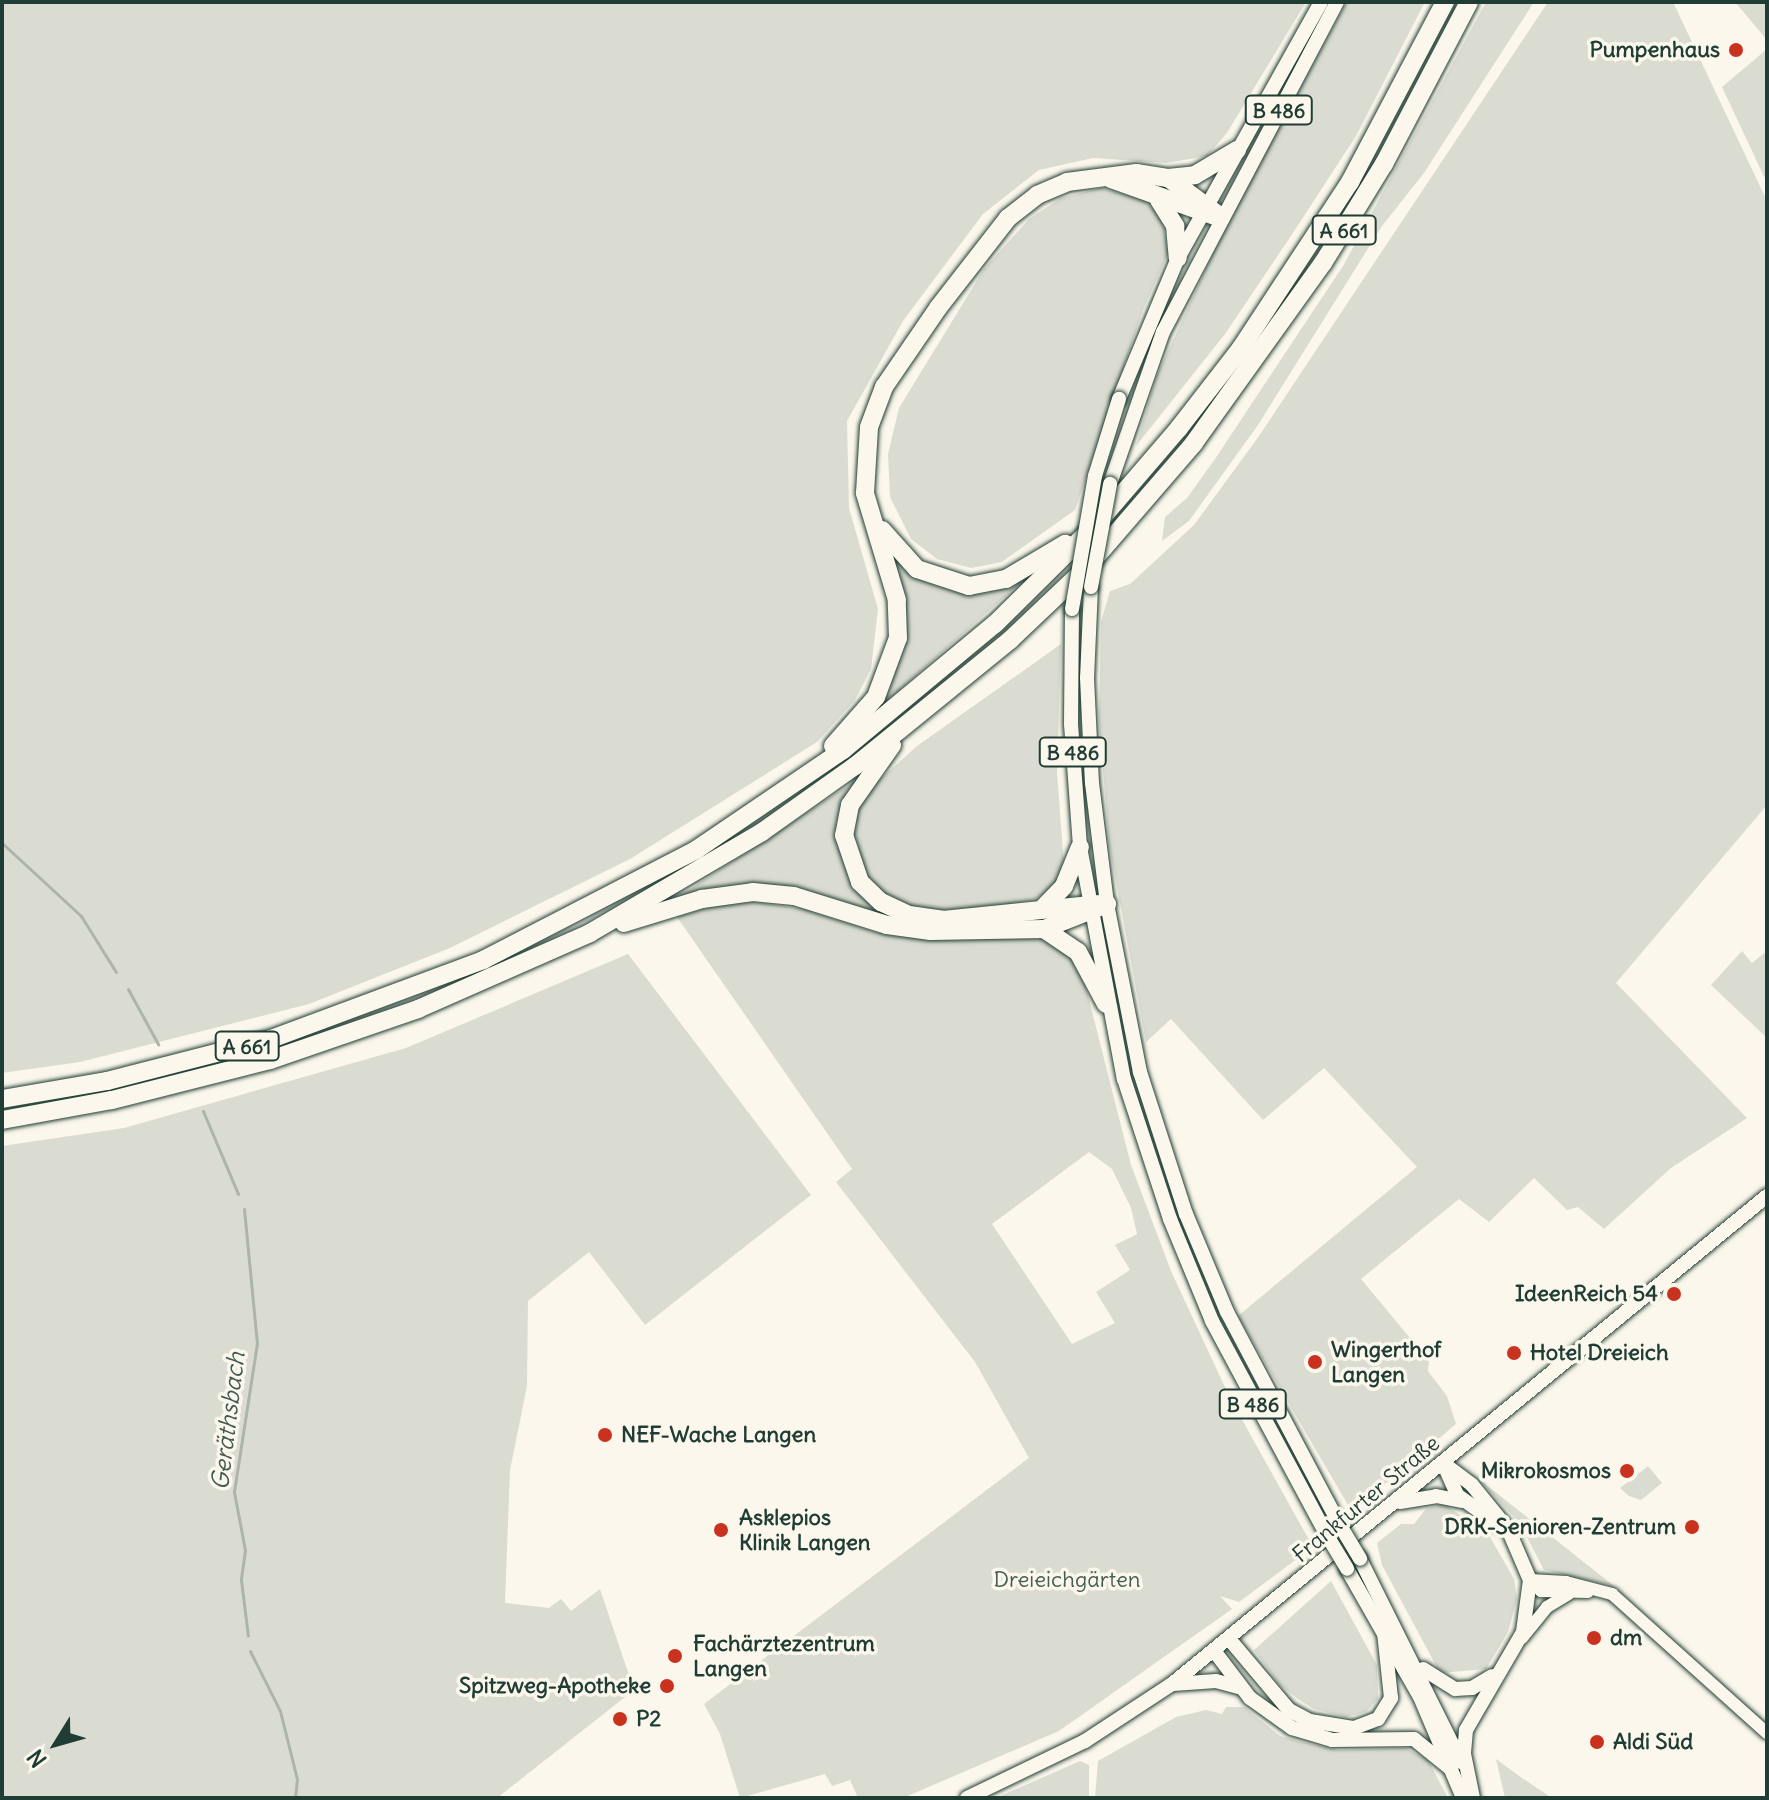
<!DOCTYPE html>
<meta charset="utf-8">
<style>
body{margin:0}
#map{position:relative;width:1769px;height:1800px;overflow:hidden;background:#fbf7ec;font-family:Delius,sans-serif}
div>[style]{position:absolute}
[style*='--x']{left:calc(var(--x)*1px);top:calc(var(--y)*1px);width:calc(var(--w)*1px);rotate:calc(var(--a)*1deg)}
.green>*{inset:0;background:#dbdcd1}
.stream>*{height:3px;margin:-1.5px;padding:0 1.5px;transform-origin:1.5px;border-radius:1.5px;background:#adb4aa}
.roads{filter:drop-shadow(0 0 2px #1f3d34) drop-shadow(0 0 2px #1f3d34)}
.minor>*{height:12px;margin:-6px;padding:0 6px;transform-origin:6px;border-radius:6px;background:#fbf7ec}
.major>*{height:14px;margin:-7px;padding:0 7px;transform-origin:7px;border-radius:7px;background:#fbf7ec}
.highway>*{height:18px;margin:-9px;padding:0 9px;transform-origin:9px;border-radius:9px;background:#fbf7ec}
.bridges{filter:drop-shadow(0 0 2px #1f3d34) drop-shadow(0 0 2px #1f3d34)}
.major-bridge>*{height:14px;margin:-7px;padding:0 7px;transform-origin:7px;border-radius:7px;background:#fbf7ec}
.dots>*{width:22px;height:22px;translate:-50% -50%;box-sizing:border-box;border:4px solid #fbf7ec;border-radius:50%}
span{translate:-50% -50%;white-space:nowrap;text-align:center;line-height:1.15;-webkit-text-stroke:7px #fbf7ec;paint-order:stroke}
.shield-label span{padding:2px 6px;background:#fbf7ec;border:2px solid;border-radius:6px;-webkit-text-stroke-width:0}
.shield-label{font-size:20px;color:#1f3d34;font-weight:700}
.poi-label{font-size:22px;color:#1f3d34;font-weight:700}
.right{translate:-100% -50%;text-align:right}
.left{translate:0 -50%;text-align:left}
.street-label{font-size:22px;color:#1f3d34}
.park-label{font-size:22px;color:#455d53}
.water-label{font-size:24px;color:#425b52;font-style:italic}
.frame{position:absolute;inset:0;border:4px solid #1f3d34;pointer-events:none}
.north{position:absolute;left:16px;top:1704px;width:80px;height:80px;-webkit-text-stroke:6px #fbf7ec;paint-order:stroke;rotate:233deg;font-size:22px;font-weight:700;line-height:32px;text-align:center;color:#1f3d34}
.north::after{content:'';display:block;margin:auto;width:28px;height:36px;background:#1f3d34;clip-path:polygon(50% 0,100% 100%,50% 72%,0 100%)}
</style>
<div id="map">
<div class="green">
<i style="clip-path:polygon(2px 2px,1306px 2px,1227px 133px,1207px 156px,1166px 163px,1093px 158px,1039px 170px,983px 214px,903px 321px,847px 421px,849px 508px,878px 609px,871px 669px,855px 700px,817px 742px,630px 859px,450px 948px,309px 1004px,80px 1062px,2px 1073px)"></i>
<i style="clip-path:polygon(1347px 2px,1425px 2px,1356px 136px,1289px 239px,1225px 334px,1136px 446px,1157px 375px,1227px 223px)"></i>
<i style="clip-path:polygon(1486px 2px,1534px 2px,1424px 173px,1382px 226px,1258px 425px,1189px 521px,1162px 541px,1165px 517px,1187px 498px,1215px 459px,1343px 266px)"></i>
<i style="clip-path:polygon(1548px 2px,1673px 2px,1767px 201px,1767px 805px,1616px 983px,1747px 1118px,1671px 1168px,1604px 1229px,1578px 1207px,1567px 1210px,1534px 1178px,1489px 1222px,1459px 1199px,1361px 1279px,1429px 1361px,1428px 1371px,1447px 1396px,1456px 1424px,1352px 1512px,1238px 1316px,1417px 1167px,1324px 1068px,1263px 1120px,1171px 1019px,1146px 1042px,1109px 844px,1099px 721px,1101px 622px,1110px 591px,1130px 584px,1194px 525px,1259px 436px)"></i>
<i style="clip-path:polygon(1735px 2px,1767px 2px,1767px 40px)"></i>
<i style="clip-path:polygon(1767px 49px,1767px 183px,1722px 87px)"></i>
<i style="clip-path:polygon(1101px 188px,1144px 200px,1162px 218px,1168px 254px,1143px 310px,1075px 510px,1002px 562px,971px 568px,937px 559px,911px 539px,890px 497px,888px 454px,899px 408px,984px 269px,1029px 219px,1061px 198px)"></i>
<i style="clip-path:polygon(882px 541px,935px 583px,1029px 575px,878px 709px,899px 662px)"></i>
<i style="clip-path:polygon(1061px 644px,1057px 772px,1064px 865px,1057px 886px,1033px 900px,960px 914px,926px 912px,883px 893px,867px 877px,853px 842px,856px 812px,868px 790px,917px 746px)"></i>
<i style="clip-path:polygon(860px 778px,844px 802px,854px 880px,919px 922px,880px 916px,794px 886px,727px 886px,678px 897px)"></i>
<i style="clip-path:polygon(evenodd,754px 902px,804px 909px,874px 932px,909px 937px,1041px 939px,1060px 945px,1072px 958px,1083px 976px,1131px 1165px,1171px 1271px,1230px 1398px,1313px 1547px,1239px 1602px,1220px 1596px,1232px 1609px,1059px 1731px,903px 1798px,858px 1798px,850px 1780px,832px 1786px,825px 1774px,740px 1798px,720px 1734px,704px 1704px,1029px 1458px,975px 1362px,836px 1182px,852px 1169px,677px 917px,719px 904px,754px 902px,1089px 1152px,1112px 1169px,1131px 1208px,1137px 1234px,1115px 1245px,1130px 1270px,1096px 1292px,1115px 1323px,1072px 1344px,992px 1224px,1089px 1152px)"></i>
<i style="clip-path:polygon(1742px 951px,1752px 963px,1764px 953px,1767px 957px,1767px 1038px,1711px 985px)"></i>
<i style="clip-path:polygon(628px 954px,811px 1195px,645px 1325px,589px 1252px,528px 1301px,527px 1386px,510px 1470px,505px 1603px,549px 1608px,561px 1599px,571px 1611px,600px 1589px,634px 1690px,497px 1798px,2px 1798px,2px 1146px,124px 1128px,406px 1048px)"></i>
<i style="clip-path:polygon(1648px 1466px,1662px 1483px,1641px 1500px,1629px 1496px,1620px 1488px)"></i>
<i style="clip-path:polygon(1475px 1476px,1614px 1586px,1544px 1570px,1519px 1522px)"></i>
<i style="clip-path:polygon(1444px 1504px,1489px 1535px,1514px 1579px,1517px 1599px,1508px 1632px,1486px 1669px,1440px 1673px,1382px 1565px,1377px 1543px,1401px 1524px,1414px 1524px,1426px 1509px)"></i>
<i style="clip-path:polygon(1331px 1581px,1377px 1665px,1378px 1699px,1366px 1712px,1346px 1717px,1314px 1709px,1298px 1699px,1279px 1684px,1254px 1650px)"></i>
<i style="clip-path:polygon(1226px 1707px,1244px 1707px,1280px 1736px,1311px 1744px,1338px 1750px,1406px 1748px,1428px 1760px,1448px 1798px,1095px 1798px,1098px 1761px,1176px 1717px,1206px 1710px,1222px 1714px)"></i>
<i style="clip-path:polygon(1496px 1759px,1522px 1778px,1552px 1798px,1505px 1798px)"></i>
<i style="clip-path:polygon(1080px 1761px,1089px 1765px,1089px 1798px,996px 1798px)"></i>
</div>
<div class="stream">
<i style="--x:2;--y:843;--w:108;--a:42.7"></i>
<i style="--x:81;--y:916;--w:66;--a:58"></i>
<i style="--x:128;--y:989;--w:63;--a:61.4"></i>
<i style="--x:203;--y:1111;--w:90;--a:67.1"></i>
<i style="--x:244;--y:1209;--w:135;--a:84.5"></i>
<i style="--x:257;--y:1343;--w:151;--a:98.8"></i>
<i style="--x:234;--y:1492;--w:59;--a:79.3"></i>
<i style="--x:245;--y:1550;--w:30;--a:98"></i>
<i style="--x:241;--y:1580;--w:56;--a:82.9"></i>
<i style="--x:250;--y:1651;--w:67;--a:63.4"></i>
<i style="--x:280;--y:1711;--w:70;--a:76"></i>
<i style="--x:297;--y:1779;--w:19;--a:96"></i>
</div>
<div class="roads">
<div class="minor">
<i style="--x:1530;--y:1580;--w:36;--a:3"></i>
<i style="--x:1566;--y:1582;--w:48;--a:14.6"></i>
<i style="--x:1612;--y:1594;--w:208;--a:41.9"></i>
<i style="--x:1530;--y:1580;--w:16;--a:45"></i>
<i style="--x:1541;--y:1591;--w:47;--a:1.2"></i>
<i style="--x:1522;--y:1638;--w:40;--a:-51"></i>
<i style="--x:1547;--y:1607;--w:26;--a:-31"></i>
</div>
<div class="major">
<i style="--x:1119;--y:399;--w:153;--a:-67.3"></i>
<i style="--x:1178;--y:258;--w:293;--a:-60.8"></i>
<i style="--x:1110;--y:484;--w:161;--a:-70.8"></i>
<i style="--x:1163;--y:332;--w:373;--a:-62.2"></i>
<i style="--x:1091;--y:587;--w:91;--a:92.5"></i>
<i style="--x:1087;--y:678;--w:105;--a:87.3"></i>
<i style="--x:1092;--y:783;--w:122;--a:82.9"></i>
<i style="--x:1107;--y:904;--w:171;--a:78.9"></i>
<i style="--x:1140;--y:1072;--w:149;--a:72.1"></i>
<i style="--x:1186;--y:1214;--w:106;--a:67.3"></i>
<i style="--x:1227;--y:1312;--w:243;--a:62.1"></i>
<i style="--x:1072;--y:609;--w:115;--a:90.5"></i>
<i style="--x:1071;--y:724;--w:123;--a:85.8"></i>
<i style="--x:1080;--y:847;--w:236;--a:79.3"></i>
<i style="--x:1124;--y:1079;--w:147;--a:71.8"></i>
<i style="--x:1170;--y:1219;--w:110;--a:67.6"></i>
<i style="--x:1212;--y:1321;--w:245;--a:61.8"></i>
<i style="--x:1443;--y:1463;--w:36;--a:37"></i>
<i style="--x:1472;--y:1485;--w:57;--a:50.7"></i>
<i style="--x:1508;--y:1529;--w:56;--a:66.7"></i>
<i style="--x:1530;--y:1580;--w:52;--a:97.7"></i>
<i style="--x:1523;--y:1632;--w:113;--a:120.2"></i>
<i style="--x:1466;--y:1730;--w:24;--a:95"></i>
<i style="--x:1464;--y:1754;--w:45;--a:78.4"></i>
<i style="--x:1443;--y:1463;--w:35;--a:66"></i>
<i style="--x:1457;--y:1495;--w:52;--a:35.5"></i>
<i style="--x:1400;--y:1502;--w:36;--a:-9"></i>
<i style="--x:1436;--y:1496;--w:26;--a:11"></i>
<i style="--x:1360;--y:1559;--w:227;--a:63.5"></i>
<i style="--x:1347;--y:1569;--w:147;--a:60.3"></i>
<i style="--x:1420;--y:1697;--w:110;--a:66.9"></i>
<i style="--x:1230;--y:1640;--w:92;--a:49.9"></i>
<i style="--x:1289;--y:1710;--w:24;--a:28"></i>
<i style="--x:1310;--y:1721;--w:45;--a:9"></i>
<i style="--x:1354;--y:1728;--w:26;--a:-21"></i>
<i style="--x:1378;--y:1719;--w:25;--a:-58"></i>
<i style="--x:1391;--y:1698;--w:65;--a:-96.1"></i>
<i style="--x:1215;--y:1652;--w:58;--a:52.7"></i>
<i style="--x:1250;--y:1698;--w:52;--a:35.5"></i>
<i style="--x:1292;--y:1728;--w:42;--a:16.7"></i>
<i style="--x:1332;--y:1740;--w:82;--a:-0.7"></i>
<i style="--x:1414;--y:1739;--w:48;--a:39"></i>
<i style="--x:1423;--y:1669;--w:38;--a:32"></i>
<i style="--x:1455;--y:1689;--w:17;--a:-3"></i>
<i style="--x:1472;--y:1688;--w:23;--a:-31"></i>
<i style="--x:1173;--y:1684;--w:43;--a:-4"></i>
<i style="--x:1216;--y:1681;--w:24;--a:15"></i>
<i style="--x:967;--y:1798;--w:131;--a:-25.8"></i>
<i style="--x:1085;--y:1741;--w:104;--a:-33.2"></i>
<i style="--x:1172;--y:1684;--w:770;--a:-39.36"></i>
</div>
<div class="highway">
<i style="--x:1168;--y:178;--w:27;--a:-6"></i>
<i style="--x:1195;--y:175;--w:49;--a:-30.8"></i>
<i style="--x:1111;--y:179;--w:114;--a:19.6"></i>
<i style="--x:1159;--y:200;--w:31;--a:58"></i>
<i style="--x:1175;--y:226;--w:32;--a:85"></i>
<i style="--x:882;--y:530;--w:52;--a:48.1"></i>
<i style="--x:917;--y:569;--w:55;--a:18.1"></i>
<i style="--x:969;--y:586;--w:38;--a:-11"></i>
<i style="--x:1006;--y:579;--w:69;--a:-30.7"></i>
<i style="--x:892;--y:745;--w:73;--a:125"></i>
<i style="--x:850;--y:805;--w:31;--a:101"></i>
<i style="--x:844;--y:835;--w:50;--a:71.2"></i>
<i style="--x:860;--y:882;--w:29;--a:44"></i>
<i style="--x:881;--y:902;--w:31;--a:25"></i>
<i style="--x:909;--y:915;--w:34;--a:8"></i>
<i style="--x:943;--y:920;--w:158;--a:-5.8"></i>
<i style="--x:833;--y:746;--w:65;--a:-48.7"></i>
<i style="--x:876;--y:697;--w:63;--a:-69.6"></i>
<i style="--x:898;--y:638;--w:38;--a:-92"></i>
<i style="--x:897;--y:600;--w:112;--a:-106.7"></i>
<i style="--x:865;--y:493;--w:66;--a:-86.5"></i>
<i style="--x:869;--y:427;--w:43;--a:-69.4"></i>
<i style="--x:884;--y:387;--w:96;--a:-55.6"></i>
<i style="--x:938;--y:308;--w:114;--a:-52.1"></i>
<i style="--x:1008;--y:218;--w:37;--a:-38"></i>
<i style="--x:1037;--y:195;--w:33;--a:-23"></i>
<i style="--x:1067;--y:182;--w:70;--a:-7.4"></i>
<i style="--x:1136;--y:173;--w:32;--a:9"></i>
<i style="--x:1168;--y:178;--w:66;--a:36.3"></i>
<i style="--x:1043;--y:908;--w:30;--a:-46"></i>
<i style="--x:1064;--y:886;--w:42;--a:-67.7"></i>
<i style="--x:624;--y:923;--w:82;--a:-17.1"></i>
<i style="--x:702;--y:899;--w:51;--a:-7.8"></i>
<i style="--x:753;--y:892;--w:41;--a:5.6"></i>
<i style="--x:794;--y:896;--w:97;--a:17.3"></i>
<i style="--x:887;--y:925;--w:44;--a:7.8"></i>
<i style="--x:931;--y:931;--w:113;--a:-1"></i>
<i style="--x:1044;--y:929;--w:68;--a:-21.6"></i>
<i style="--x:1044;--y:929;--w:41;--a:34.1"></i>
<i style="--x:1078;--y:952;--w:59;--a:61.7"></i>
<i style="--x:2;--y:1099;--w:107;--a:-9.7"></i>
<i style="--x:107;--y:1081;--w:169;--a:-14.4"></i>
<i style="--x:271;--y:1039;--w:226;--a:-20.4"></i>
<i style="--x:483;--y:960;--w:240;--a:-27.3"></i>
<i style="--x:696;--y:850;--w:178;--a:-34.2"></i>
<i style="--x:843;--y:750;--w:197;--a:-39.7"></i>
<i style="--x:995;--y:624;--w:148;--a:-44.7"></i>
<i style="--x:1100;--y:520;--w:121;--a:-49.3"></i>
<i style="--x:1179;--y:428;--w:101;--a:-52.2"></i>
<i style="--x:1241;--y:348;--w:199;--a:-56.7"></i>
<i style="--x:1350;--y:182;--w:204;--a:-62.2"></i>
<i style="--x:2;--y:1120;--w:112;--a:-10.3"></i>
<i style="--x:112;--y:1100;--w:163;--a:-14.2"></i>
<i style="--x:270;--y:1060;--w:157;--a:-19"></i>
<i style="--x:418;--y:1009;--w:188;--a:-23.8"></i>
<i style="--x:590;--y:933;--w:199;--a:-30.4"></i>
<i style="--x:762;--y:832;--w:114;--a:-35.4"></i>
<i style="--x:855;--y:766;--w:200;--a:-39.1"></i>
<i style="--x:1010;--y:640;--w:108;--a:-43.5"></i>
<i style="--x:1088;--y:566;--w:162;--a:-49.2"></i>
<i style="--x:1194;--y:443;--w:221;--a:-54.4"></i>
<i style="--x:1323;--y:263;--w:116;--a:-58.4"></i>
<i style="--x:1384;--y:164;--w:183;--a:-62.3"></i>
</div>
</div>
<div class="bridges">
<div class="major-bridge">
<i style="--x:1091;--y:587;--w:105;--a:-79.5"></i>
<i style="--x:1072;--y:609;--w:135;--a:-80.2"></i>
<i style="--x:1095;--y:476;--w:81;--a:-72.7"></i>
<i style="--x:1341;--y:1527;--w:37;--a:59"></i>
<i style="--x:1328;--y:1537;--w:37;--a:59"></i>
</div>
</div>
<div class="dots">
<i style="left:1736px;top:50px;background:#c8321e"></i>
<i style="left:1674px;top:1294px;background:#c8321e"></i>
<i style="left:1514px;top:1353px;background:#c8321e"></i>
<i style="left:1315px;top:1362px;background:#c8321e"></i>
<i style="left:605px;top:1435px;background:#c8321e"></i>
<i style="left:1627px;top:1471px;background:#c8321e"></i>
<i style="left:1692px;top:1527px;background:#c8321e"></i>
<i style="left:721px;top:1530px;background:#c8321e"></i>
<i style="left:1594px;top:1638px;background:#c8321e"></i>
<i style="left:675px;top:1656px;background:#c8321e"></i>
<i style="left:667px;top:1686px;background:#c8321e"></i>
<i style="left:620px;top:1719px;background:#c8321e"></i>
<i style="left:1597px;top:1742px;background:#c8321e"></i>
</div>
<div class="shield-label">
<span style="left:1279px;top:110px">B 486</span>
<span style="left:1344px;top:230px">A 661</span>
<span style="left:1073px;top:752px">B 486</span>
<span style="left:247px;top:1046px">A 661</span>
<span style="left:1253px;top:1404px">B 486</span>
</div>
<div class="poi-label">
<span class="right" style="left:1720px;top:50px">Pumpenhaus</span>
<span class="right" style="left:1658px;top:1294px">IdeenReich 54</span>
<span class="left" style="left:1331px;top:1362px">Wingerthof<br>Langen</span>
<span class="left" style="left:1530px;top:1353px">Hotel Dreieich</span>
<span class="left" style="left:621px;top:1435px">NEF-Wache Langen</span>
<span class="right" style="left:1611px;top:1471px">Mikrokosmos</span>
<span class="left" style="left:739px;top:1530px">Asklepios<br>Klinik Langen</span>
<span class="right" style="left:1676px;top:1527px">DRK-Senioren-Zentrum</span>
<span class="left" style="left:1610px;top:1638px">dm</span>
<span class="left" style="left:693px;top:1656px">Fachärztezentrum<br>Langen</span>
<span class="right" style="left:651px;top:1686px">Spitzweg-Apotheke</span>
<span class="left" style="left:636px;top:1719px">P2</span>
<span class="left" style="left:1613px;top:1742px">Aldi Süd</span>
</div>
<div class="street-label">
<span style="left:1366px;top:1499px;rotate:-40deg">Frankfurter Straße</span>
</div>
<div class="park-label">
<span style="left:1067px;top:1580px">Dreieichgärten</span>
</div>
<div class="water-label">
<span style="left:228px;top:1421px;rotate:-83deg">Geräthsbach</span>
</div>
<div class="frame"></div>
<div class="north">N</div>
</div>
